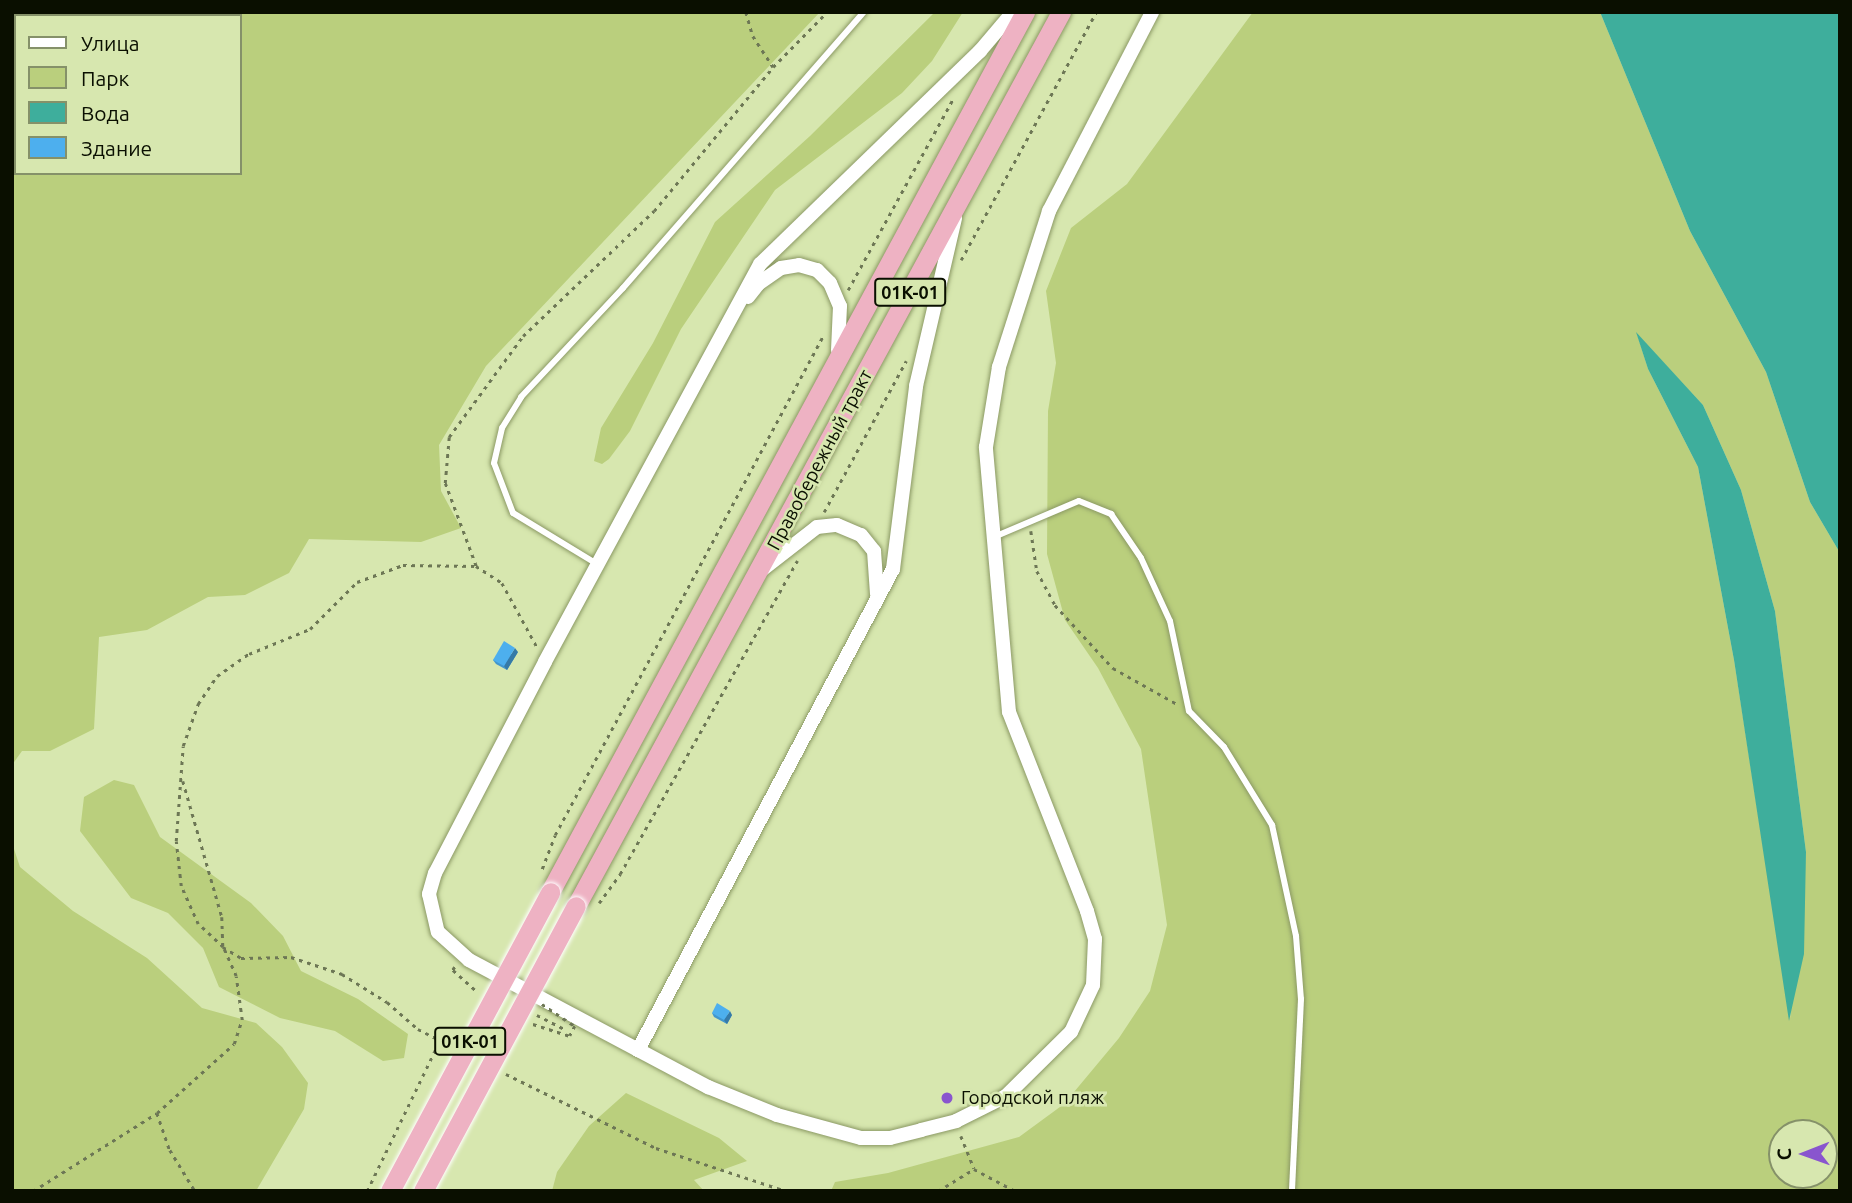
<!DOCTYPE html>
<meta charset="utf-8">
<style>
body{margin:0}
#map{position:relative;width:1852px;height:1203px;overflow:hidden;background:#d7e7af;font-family:Ubuntu,sans-serif}
div>[style]{position:absolute}
[style*='--x']{left:calc(var(--x)*1px);top:calc(var(--y)*1px);width:calc(var(--w)*1px);rotate:calc(var(--a)*1deg)}
.green>*{inset:0;background:#bacf7d}
.water>*{inset:0;background:#3eae9c}
.path>*{height:2.5px;margin-top:-1.25px;transform-origin:0;background:repeating-linear-gradient(90deg,#6d7755 0 3.5px,transparent 0 8.5px)}
.roads{filter:drop-shadow(0 0 2px #8b9964) drop-shadow(0 0 2px #8b9964)}
.service>*{height:6px;margin:-3px;padding:0 3px;transform-origin:3px;border-radius:3px;background:#fff}
.tertiary>*{height:14px;margin:-7px;padding:0 7px;transform-origin:7px;border-radius:7px;background:#fff}
.trunk>*{height:19px;margin:-9.5px;padding:0 9.5px;transform-origin:9.5px;border-radius:9.5px;background:#eeb2c3}
.path-bridge>*{height:2.5px;margin-top:-1.25px;transform-origin:0;background:repeating-linear-gradient(90deg,#6d7755 0 3.5px,transparent 0 8.5px)}
.bridges{filter:drop-shadow(0 0 2px #fff) drop-shadow(0 0 2px #fff)}
.trunk-bridge>*{height:19px;margin:-9.5px;padding:0 9.5px;transform-origin:9.5px;border-radius:9.5px;background:#eeb2c3}
.wall>*{inset:0;background:#4296cd}
.shaded-wall>*{inset:0;background:#367aa7}
.building>*{inset:0;background:#4dafee}
.dots>*{width:19px;height:19px;translate:-50% -50%;box-sizing:border-box;border:4px solid #d7e7af;border-radius:50%}
span{translate:-50% -50%;white-space:nowrap;text-align:center;line-height:1.15;-webkit-text-stroke:5px #d7e7af;paint-order:stroke}
.shield-label span{padding:2px 5px;background:#d7e7af;border:2px solid;border-radius:5px;-webkit-text-stroke-width:0}
.shield-label{font-size:18px;color:#0a0f00;font-weight:700}
.street-label{font-size:19px;color:#0a0f00}
.poi-label{font-size:19px;color:#0a0f00}
.left{translate:0 -50%;text-align:left}
.frame{position:absolute;inset:0;border:14px solid #0a0f00;pointer-events:none}
.legend{position:absolute;left:14px;top:14px;width:228px;height:161px;box-sizing:border-box;background:#d7e7af;border:2px solid #859169;margin:0;padding:9px 12px;list-style:none;font-size:21px;color:#0a0f00}
.legend li{display:flex;align-items:center;gap:14px;height:35px}
.legend b{width:35px;border:2px solid #859169}
.north{position:absolute;left:1768px;top:1119px;width:70px;height:70px;box-sizing:border-box;background:#d7e7af;border:2px solid #859169;border-radius:50%;rotate:269deg;font-size:19px;font-weight:700;line-height:28px;text-align:center;color:#0a0f00}
.north::after{content:'';display:block;margin:auto;width:24px;height:32px;background:#8955ce;clip-path:polygon(50% 0,100% 100%,50% 72%,0 100%)}
</style>
<div id="map">
<div class="green">
<i style="clip-path:polygon(evenodd,12px 12px,820px 12px,486px 366px,439px 445px,441px 491px,461px 528px,421px 542px,309px 539px,289px 573px,245px 595px,208px 597px,147px 630px,99px 637px,94px 729px,50px 751px,22px 751px,12px 765px,12px 12px,16px 16px,240px 16px,240px 173px,16px 173px,16px 16px)"></i>
<i style="clip-path:polygon(935px 12px,963px 12px,932px 61px,902px 93px,775px 190px,681px 329px,630px 431px,609px 459px,602px 464px,594px 461px,601px 428px,653px 343px,715px 222px,810px 136px)"></i>
<i style="clip-path:polygon(evenodd,1253px 12px,1600px 12px,1690px 231px,1766px 372px,1810px 502px,1840px 553px,1840px 1191px,831px 1191px,835px 1182px,888px 1173px,1019px 1137px,1064px 1104px,1119px 1038px,1150px 991px,1167px 925px,1141px 749px,1098px 668px,1065px 620px,1047px 554px,1048px 411px,1056px 363px,1046px 291px,1071px 228px,1127px 184px,1253px 12px,1637px 334px,1703px 405px,1741px 490px,1775px 611px,1806px 852px,1790px 1019px,1734px 660px,1698px 467px,1648px 369px,1637px 334px,1253px 12px,1782px 1133px,1824px 1133px,1824px 1175px,1782px 1175px,1782px 1133px)"></i>
<i style="clip-path:polygon(114px 780px,134px 785px,160px 837px,251px 903px,283px 936px,301px 971px,358px 999px,408px 1034px,404px 1058px,383px 1061px,335px 1031px,280px 1018px,219px 987px,203px 948px,168px 913px,131px 898px,80px 831px,84px 797px)"></i>
<i style="clip-path:polygon(12px 843px,20px 867px,73px 911px,147px 958px,202px 1008px,256px 1023px,282px 1047px,308px 1083px,304px 1109px,256px 1191px,12px 1191px)"></i>
<i style="clip-path:polygon(626px 1093px,719px 1138px,747px 1161px,694px 1180px,704px 1191px,552px 1191px,557px 1172px,589px 1126px)"></i>
</div>
<div class="water">
<i style="clip-path:polygon(1600px 12px,1840px 12px,1840px 553px,1810px 502px,1766px 372px,1690px 231px)"></i>
<i style="clip-path:polygon(1636px 332px,1703px 405px,1741px 490px,1775px 611px,1806px 852px,1804px 954px,1789px 1021px,1734px 660px,1698px 467px,1648px 369px)"></i>
</div>
<div class="path">
<i style="--x:746;--y:12;--w:25;--a:74"></i>
<i style="--x:753;--y:36;--w:37;--a:57"></i>
<i style="--x:961;--y:260;--w:282;--a:-61.4"></i>
<i style="--x:848;--y:290;--w:220;--a:-61.2"></i>
<i style="--x:824;--y:512;--w:172;--a:-61.5"></i>
<i style="--x:1031;--y:531;--w:40;--a:81.5"></i>
<i style="--x:1037;--y:571;--w:38;--a:62"></i>
<i style="--x:1055;--y:605;--w:86;--a:47.4"></i>
<i style="--x:1113;--y:668;--w:73;--a:29.4"></i>
<i style="--x:476;--y:566;--w:89;--a:-110.5"></i>
<i style="--x:445;--y:483;--w:46;--a:-85"></i>
<i style="--x:449;--y:437;--w:125;--a:-53.8"></i>
<i style="--x:523;--y:336;--w:181;--a:-43.7"></i>
<i style="--x:654;--y:211;--w:187;--a:-50.4"></i>
<i style="--x:773;--y:67;--w:77;--a:-45.5"></i>
<i style="--x:183;--y:781;--w:141;--a:74"></i>
<i style="--x:222;--y:917;--w:30;--a:88"></i>
<i style="--x:223;--y:947;--w:21;--a:31"></i>
<i style="--x:241;--y:958;--w:50;--a:-1.1"></i>
<i style="--x:291;--y:957;--w:54;--a:18.4"></i>
<i style="--x:342;--y:974;--w:53;--a:31.9"></i>
<i style="--x:387;--y:1002;--w:41;--a:41.1"></i>
<i style="--x:418;--y:1029;--w:36;--a:27"></i>
<i style="--x:542;--y:869;--w:36;--a:-69"></i>
<i style="--x:555;--y:835;--w:566;--a:-61.76"></i>
<i style="--x:599;--y:903;--w:36;--a:-54"></i>
<i style="--x:620;--y:874;--w:360;--a:-60.5"></i>
<i style="--x:455;--y:967;--w:4;--a:124"></i>
<i style="--x:453;--y:970;--w:31;--a:42"></i>
<i style="--x:537;--y:1015;--w:31;--a:27"></i>
<i style="--x:533;--y:1024;--w:39;--a:18"></i>
<i style="--x:506;--y:1074;--w:167;--a:26.3"></i>
<i style="--x:656;--y:1148;--w:137;--a:18.3"></i>
<i style="--x:157;--y:1113;--w:39;--a:71"></i>
<i style="--x:170;--y:1150;--w:48;--a:58.6"></i>
<i style="--x:961;--y:1136;--w:35;--a:68"></i>
<i style="--x:33;--y:1191;--w:146;--a:-32.2"></i>
<i style="--x:157;--y:1113;--w:103;--a:-41.9"></i>
<i style="--x:234;--y:1044;--w:25;--a:-72"></i>
<i style="--x:242;--y:1020;--w:44;--a:-97.8"></i>
<i style="--x:236;--y:976;--w:32;--a:-114"></i>
<i style="--x:223;--y:947;--w:34;--a:-137"></i>
<i style="--x:198;--y:924;--w:42;--a:-114.1"></i>
<i style="--x:181;--y:886;--w:45;--a:-96.3"></i>
<i style="--x:176;--y:841;--w:95;--a:-85.8"></i>
<i style="--x:183;--y:746;--w:45;--a:-70.3"></i>
<i style="--x:198;--y:704;--w:34;--a:-56"></i>
<i style="--x:217;--y:676;--w:39;--a:-35"></i>
<i style="--x:249;--y:654;--w:66;--a:-22.3"></i>
<i style="--x:310;--y:629;--w:66;--a:-45"></i>
<i style="--x:357;--y:582;--w:49;--a:-20.3"></i>
<i style="--x:403;--y:565;--w:73;--a:0.8"></i>
<i style="--x:476;--y:566;--w:31;--a:33"></i>
<i style="--x:502;--y:583;--w:73;--a:61.3"></i>
<i style="--x:367;--y:1191;--w:168;--a:-64.2"></i>
<i style="--x:938;--y:1191;--w:42;--a:-31.4"></i>
<i style="--x:974;--y:1169;--w:47;--a:28.2"></i>
</div>
<div class="roads">
<div class="service">
<i style="--x:994;--y:537;--w:92;--a:-23"></i>
<i style="--x:1079;--y:501;--w:35;--a:22"></i>
<i style="--x:1111;--y:514;--w:53;--a:55.7"></i>
<i style="--x:1141;--y:558;--w:69;--a:65.3"></i>
<i style="--x:1170;--y:621;--w:92;--a:78.1"></i>
<i style="--x:1189;--y:711;--w:50;--a:45.8"></i>
<i style="--x:1224;--y:747;--w:92;--a:58.4"></i>
<i style="--x:1272;--y:825;--w:114;--a:77.8"></i>
<i style="--x:1296;--y:936;--w:63;--a:85.5"></i>
<i style="--x:1301;--y:999;--w:192;--a:92.7"></i>
<i style="--x:597;--y:564;--w:98;--a:-148.7"></i>
<i style="--x:513;--y:513;--w:53;--a:-110.8"></i>
<i style="--x:494;--y:463;--w:36;--a:-77"></i>
<i style="--x:502;--y:428;--w:36;--a:-58"></i>
<i style="--x:521;--y:397;--w:149;--a:-46.9"></i>
<i style="--x:623;--y:288;--w:366;--a:-48.9"></i>
</div>
<div class="tertiary">
<i style="--x:1013;--y:12;--w:51;--a:130.2"></i>
<i style="--x:980;--y:51;--w:306;--a:135.9"></i>
<i style="--x:760;--y:264;--w:452;--a:118.4"></i>
<i style="--x:545;--y:662;--w:238;--a:117.5"></i>
<i style="--x:435;--y:873;--w:22;--a:106"></i>
<i style="--x:429;--y:894;--w:39;--a:77"></i>
<i style="--x:438;--y:932;--w:42;--a:42.1"></i>
<i style="--x:469;--y:960;--w:271;--a:28"></i>
<i style="--x:708;--y:1087;--w:74;--a:22.1"></i>
<i style="--x:777;--y:1115;--w:87;--a:15.3"></i>
<i style="--x:861;--y:1138;--w:29;--a:0"></i>
<i style="--x:890;--y:1138;--w:32;--a:-14"></i>
<i style="--x:921;--y:1130;--w:36;--a:-14"></i>
<i style="--x:956;--y:1121;--w:56;--a:-26.6"></i>
<i style="--x:1006;--y:1096;--w:91;--a:-44.6"></i>
<i style="--x:1071;--y:1032;--w:52;--a:-64.9"></i>
<i style="--x:1093;--y:985;--w:46;--a:-87.5"></i>
<i style="--x:1095;--y:939;--w:29;--a:-106"></i>
<i style="--x:1087;--y:911;--w:214;--a:-111.4"></i>
<i style="--x:1009;--y:712;--w:266;--a:-95"></i>
<i style="--x:986;--y:447;--w:81;--a:-80.8"></i>
<i style="--x:999;--y:367;--w:164;--a:-72.2"></i>
<i style="--x:1049;--y:211;--w:224;--a:-62.6"></i>
<i style="--x:748;--y:297;--w:16;--a:-52"></i>
<i style="--x:758;--y:284;--w:28;--a:-35"></i>
<i style="--x:781;--y:268;--w:18;--a:-9"></i>
<i style="--x:799;--y:265;--w:19;--a:16"></i>
<i style="--x:817;--y:270;--w:18;--a:45"></i>
<i style="--x:830;--y:283;--w:25;--a:67"></i>
<i style="--x:840;--y:306;--w:44;--a:92.6"></i>
<i style="--x:763;--y:569;--w:68;--a:-37.9"></i>
<i style="--x:817;--y:527;--w:20;--a:-6"></i>
<i style="--x:837;--y:525;--w:26;--a:23"></i>
<i style="--x:861;--y:535;--w:21;--a:51"></i>
<i style="--x:874;--y:551;--w:43;--a:86"></i>
<i style="--x:638;--y:1050;--w:544;--a:-62.07"></i>
<i style="--x:893;--y:569;--w:184;--a:-82.8"></i>
<i style="--x:916;--y:386;--w:172;--a:-76.9"></i>
</div>
<div class="trunk">
<i style="--x:550;--y:892;--w:1000;--a:-61.64"></i>
<i style="--x:576;--y:906;--w:1017;--a:-61.52"></i>
</div>
</div>
<div class="path-bridge">
<i style="--x:542;--y:1004;--w:40;--a:34"></i>
<i style="--x:575;--y:1026;--w:11;--a:117"></i>
</div>
<div class="bridges">
<div class="trunk-bridge">
<i style="--x:390;--y:1191;--w:339;--a:-61.8"></i>
<i style="--x:423;--y:1191;--w:323;--a:-61.8"></i>
</div>
</div>
<div class="wall">
<i style="clip-path:polygon(518px 652px,507px 670px,496px 664px,493px 660px)"></i>
<i style="clip-path:polygon(712px 1013px,732px 1015px,727px 1024px,714px 1017px)"></i>
</div>
<div class="shaded-wall">
<i style="clip-path:polygon(515px 648px,518px 652px,507px 670px,504px 666px)"></i>
<i style="clip-path:polygon(730px 1011px,732px 1015px,727px 1024px,724px 1020px)"></i>
</div>
<div class="building">
<i style="clip-path:polygon(504px 641px,515px 648px,504px 666px,493px 660px)"></i>
<i style="clip-path:polygon(717px 1003px,730px 1011px,724px 1020px,712px 1013px)"></i>
</div>
<div class="dots">
<i style="left:947px;top:1098px;background:#8955ce"></i>
</div>
<div class="shield-label">
<span style="left:910px;top:292px">01К-01</span>
<span style="left:470px;top:1041px">01К-01</span>
</div>
<div class="street-label">
<span style="left:820px;top:460px;rotate:-62deg">Правобережный тракт</span>
</div>
<div class="poi-label">
<span class="left" style="left:961px;top:1098px">Городской пляж</span>
</div>
<div class="frame"></div>
<ul class="legend">
<li><b style="height:9px;background:#fff"></b>Улица</li>
<li><b style="height:19px;background:#bacf7d"></b>Парк</li>
<li><b style="height:19px;background:#3eae9c"></b>Вода</li>
<li><b style="height:19px;background:#4dafee"></b>Здание</li>
</ul>
<div class="north">С</div>
</div>
